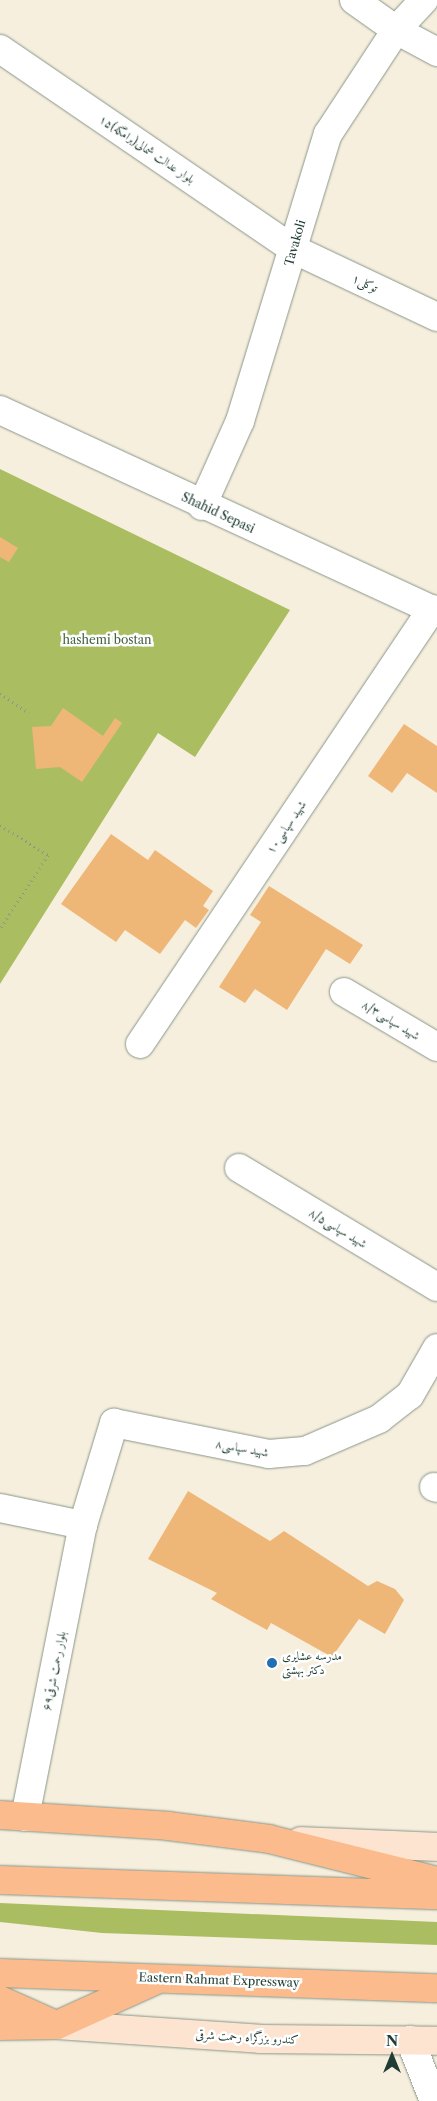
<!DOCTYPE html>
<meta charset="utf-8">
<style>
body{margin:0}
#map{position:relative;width:437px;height:2101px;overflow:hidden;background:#f6efde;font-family:"Libre Caslon Text",Amiri,serif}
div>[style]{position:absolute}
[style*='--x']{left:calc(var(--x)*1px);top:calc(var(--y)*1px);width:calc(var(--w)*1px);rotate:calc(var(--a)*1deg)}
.green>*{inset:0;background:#aabe61}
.building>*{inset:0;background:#efb777}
.path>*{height:3px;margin-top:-1.5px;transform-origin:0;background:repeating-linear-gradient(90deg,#8a9689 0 1px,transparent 0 5px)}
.roads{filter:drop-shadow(0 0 1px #8a9689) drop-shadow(0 0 1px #8a9689)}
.minor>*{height:28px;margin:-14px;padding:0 14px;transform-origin:14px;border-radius:14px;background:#fff}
.tertiary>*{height:28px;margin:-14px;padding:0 14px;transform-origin:14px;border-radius:14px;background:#fff}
.secondary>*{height:28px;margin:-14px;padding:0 14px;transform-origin:14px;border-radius:14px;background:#fde4d1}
.trunk>*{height:28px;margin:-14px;padding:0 14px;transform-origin:14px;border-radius:14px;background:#fbbb8c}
.dots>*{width:14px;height:14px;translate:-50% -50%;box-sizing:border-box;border:2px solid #fff;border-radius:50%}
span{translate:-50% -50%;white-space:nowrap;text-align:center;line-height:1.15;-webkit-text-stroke:5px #fff;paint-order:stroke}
.street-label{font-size:12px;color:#1f3d34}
.park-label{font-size:12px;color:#496442}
.poi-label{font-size:12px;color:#1f3d34}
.left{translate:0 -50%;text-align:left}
.north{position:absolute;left:367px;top:2031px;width:50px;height:50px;-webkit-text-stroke:4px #fff;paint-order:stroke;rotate:0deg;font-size:14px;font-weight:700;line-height:20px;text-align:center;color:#1f3d34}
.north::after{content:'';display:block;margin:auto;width:18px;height:22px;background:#1f3d34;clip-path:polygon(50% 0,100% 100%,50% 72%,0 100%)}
</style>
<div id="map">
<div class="green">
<i style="clip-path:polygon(0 469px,290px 610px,195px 757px,158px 733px,0 984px)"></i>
<i style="clip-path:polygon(0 1903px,437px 1922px,437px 1945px,102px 1933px,0 1922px)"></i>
</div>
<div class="building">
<i style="clip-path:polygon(0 537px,18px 548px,9px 562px,0 557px)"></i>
<i style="clip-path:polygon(63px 708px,103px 736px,115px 718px,122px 723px,82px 782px,60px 767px,36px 769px,32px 727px,51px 726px)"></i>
<i style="clip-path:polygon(404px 724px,437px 746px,437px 793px,407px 773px,392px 793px,368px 776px)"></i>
<i style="clip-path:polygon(111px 834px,148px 860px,155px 850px,213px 891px,203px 906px,209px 910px,196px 928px,185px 920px,160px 954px,125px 930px,116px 942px,61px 904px)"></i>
<i style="clip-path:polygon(269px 886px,363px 945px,350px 964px,326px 949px,287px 1010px,255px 989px,245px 1003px,219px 987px,261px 922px,250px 915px)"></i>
<i style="clip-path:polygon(188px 1491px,270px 1541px,284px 1531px,368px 1586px,377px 1581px,395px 1589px,404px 1600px,385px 1634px,359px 1619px,332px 1657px,271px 1623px,267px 1630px,211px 1599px,217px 1593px,148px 1559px)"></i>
</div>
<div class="path">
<i style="--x:0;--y:693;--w:35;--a:35"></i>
<i style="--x:0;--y:825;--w:57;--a:32"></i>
<i style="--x:48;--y:855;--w:88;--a:123"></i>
</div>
<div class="roads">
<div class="minor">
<i style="--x:354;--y:0;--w:52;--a:35.5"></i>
<i style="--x:396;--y:30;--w:47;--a:28.2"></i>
<i style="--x:0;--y:49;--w:355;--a:34.3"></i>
<i style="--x:293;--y:249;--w:159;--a:25.3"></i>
<i style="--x:202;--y:506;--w:93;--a:-65.9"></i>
<i style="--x:240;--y:421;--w:300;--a:-73"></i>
<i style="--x:328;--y:134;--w:124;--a:-56.8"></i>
<i style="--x:396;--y:30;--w:41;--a:-47"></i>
<i style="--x:344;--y:992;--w:108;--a:30.6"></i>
<i style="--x:140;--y:1044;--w:524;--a:-56.13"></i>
<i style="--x:239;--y:1168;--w:231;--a:31"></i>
<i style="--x:434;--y:1487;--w:3;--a:18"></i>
<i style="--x:0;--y:1508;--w:85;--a:11.6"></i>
<i style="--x:25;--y:1817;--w:298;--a:-78.8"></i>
<i style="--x:83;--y:1525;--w:107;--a:-73.1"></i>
<i style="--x:114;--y:1423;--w:158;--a:11.3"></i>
<i style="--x:269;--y:1454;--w:36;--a:-5"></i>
<i style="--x:305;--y:1451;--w:81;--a:-23.4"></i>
<i style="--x:379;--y:1419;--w:39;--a:-38"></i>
<i style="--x:410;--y:1395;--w:54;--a:-60.1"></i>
<i style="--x:410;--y:2040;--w:66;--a:68.5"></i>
</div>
<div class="tertiary">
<i style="--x:0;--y:410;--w:481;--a:24.8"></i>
</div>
<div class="secondary">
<i style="--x:301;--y:1841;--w:136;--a:2.5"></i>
<i style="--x:57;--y:2025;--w:203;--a:3.9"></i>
<i style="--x:260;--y:2039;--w:177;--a:0.6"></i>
</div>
<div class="trunk">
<i style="--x:0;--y:1815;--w:168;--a:3.7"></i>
<i style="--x:168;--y:1826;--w:102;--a:7.3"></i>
<i style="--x:269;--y:1839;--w:173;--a:14"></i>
<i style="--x:0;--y:1880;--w:437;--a:2"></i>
<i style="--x:0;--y:1973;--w:437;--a:2"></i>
<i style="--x:0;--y:2000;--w:54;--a:24.2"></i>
<i style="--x:0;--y:2026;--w:57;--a:-1"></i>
<i style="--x:57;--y:2025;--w:109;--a:-24.4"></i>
</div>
</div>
<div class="dots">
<i style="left:272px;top:1663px;background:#1f6fb2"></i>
</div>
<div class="street-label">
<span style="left:147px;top:149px;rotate:34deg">۱۵بلوار عدالت شمالی(برامگه)</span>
<span style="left:295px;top:243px;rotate:-74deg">Tavakoli</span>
<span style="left:365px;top:283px;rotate:25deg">توکلی۱</span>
<span style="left:218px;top:513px;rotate:25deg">Shahid Sepasi</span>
<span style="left:286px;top:827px;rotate:-56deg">شهید سپاسی۱۰</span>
<span style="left:391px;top:1020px;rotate:31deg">شهید سپاسی۸/۳</span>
<span style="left:338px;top:1228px;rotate:31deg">شهید سپاسی۸/۵</span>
<span style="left:242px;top:1448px;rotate:10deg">شهید سپاسی۸</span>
<span style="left:54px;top:1671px;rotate:-79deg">بلوار رحمت شرقی۶۹</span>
<span style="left:219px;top:1980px;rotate:2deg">Eastern Rahmat Expressway</span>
<span style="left:247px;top:2037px;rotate:3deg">کندرو بزرگراه رحمت شرقی</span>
</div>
<div class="park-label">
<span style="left:107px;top:640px">hashemi bostan</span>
</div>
<div class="poi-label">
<span class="left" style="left:282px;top:1663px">مدرسه عشایری<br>دکتر بهشتی</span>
</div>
<div class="north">N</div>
</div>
